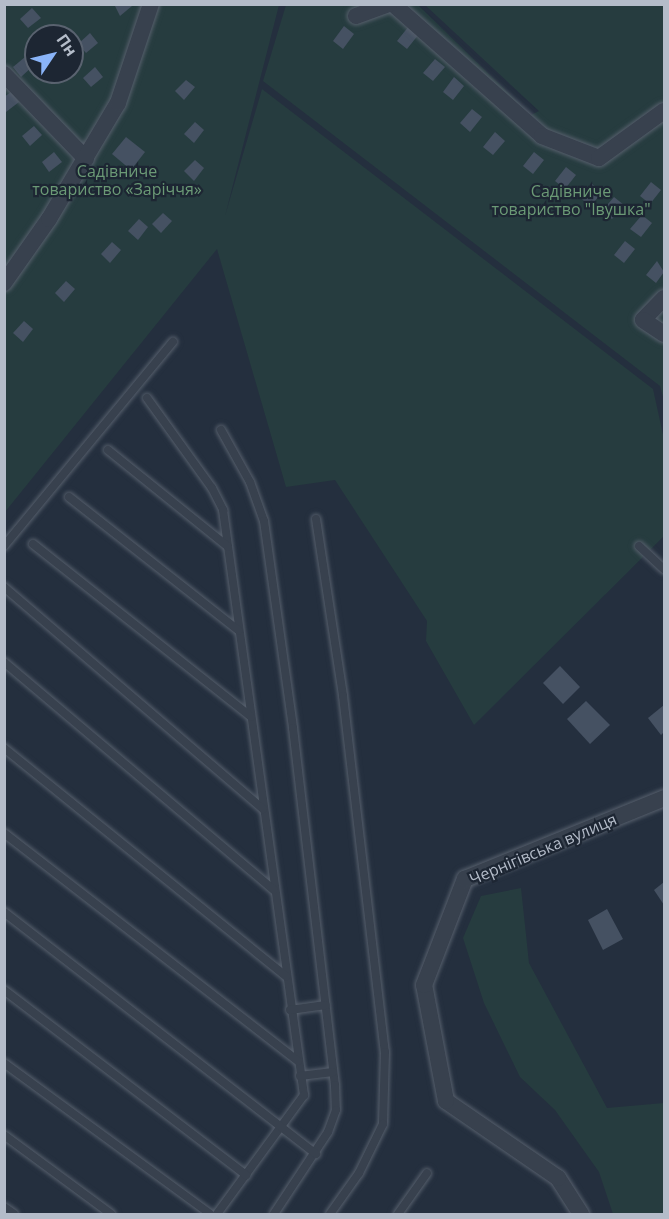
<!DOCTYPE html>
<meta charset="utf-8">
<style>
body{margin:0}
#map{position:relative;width:669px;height:1219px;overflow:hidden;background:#242f3e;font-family:"Open Sans",sans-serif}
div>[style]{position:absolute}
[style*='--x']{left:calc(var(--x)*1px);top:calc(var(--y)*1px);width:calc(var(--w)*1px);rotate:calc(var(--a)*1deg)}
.green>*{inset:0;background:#263c3f}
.building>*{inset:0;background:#455162}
.roads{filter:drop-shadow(0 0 2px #565f6c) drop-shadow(0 0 2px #565f6c)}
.lane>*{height:8px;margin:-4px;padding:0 4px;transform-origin:4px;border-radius:4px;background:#38414e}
.street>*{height:16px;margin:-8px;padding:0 8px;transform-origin:8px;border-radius:8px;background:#38414e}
span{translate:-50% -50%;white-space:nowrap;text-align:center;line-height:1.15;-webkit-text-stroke:4.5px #1d2633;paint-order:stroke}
.park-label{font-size:16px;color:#6b9a76}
.street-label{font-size:16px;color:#b4bcc9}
.frame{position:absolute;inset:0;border:6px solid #b4bcc9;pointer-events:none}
.north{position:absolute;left:24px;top:24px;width:60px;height:60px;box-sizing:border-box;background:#1d2633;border:2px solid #59626f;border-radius:50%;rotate:55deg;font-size:16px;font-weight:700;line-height:24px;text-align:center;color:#b4bcc9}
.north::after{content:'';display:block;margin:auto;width:21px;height:27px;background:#8ab4f8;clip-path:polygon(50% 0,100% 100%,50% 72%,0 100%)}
</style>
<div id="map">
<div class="green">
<i style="clip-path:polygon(evenodd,5px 5px,279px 5px,225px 216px,262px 89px,653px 389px,664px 439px,664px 536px,474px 725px,426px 641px,427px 621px,335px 480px,286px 487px,217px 249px,5px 512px,5px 5px,36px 36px,72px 36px,72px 72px,36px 72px,36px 36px)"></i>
<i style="clip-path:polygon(286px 5px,418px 5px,531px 115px,539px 111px,425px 5px,664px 5px,664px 401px,660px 386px,263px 81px)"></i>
<i style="clip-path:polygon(521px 888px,529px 963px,607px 1108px,664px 1103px,664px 1214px,613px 1214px,599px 1172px,555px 1110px,520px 1077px,484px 1003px,463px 938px,481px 896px)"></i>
</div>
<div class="building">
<i style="clip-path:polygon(114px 4px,131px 4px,132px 6px,120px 16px)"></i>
<i style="clip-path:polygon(32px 8px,41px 18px,28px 28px,20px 19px)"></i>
<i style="clip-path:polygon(344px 26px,354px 34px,343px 49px,333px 41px)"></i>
<i style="clip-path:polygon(409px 26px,419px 34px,407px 49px,397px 41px)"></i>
<i style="clip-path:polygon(90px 33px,98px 43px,86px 53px,78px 44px)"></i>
<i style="clip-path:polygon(25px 57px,33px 66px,21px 77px,13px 67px)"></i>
<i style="clip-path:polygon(435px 59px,445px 67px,433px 81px,423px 73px)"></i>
<i style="clip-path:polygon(95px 67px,103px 77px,91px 87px,83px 78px)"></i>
<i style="clip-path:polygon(454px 77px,464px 86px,453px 100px,443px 92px)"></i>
<i style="clip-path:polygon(186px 80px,195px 87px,184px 100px,175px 91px)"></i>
<i style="clip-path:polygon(11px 92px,19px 102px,6px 112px,4px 97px)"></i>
<i style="clip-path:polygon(472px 109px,482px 117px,470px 132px,460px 123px)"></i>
<i style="clip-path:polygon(195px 122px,204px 130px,194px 143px,184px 134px)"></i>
<i style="clip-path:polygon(34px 126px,42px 135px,30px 146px,22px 136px)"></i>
<i style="clip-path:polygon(495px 132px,505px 141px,493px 155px,483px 147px)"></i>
<i style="clip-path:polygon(126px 137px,145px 152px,131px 170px,112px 154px)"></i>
<i style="clip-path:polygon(54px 152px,62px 162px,49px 172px,42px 162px)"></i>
<i style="clip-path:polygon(534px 152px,544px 160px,533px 174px,523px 166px)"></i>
<i style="clip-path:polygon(195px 160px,204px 168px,194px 181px,184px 171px)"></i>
<i style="clip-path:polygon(566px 167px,576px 175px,565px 189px,555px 181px)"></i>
<i style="clip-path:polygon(651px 182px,661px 190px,650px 204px,640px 196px)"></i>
<i style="clip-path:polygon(592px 184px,602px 192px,591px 206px,580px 198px)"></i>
<i style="clip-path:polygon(614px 197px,624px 205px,612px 219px,602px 211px)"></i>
<i style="clip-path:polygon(163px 213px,172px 221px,161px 233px,152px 224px)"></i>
<i style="clip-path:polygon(642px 215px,652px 223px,641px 237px,630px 229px)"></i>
<i style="clip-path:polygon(139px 219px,148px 227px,138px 240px,128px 231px)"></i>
<i style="clip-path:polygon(625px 241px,635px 249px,624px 263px,614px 255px)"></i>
<i style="clip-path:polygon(112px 242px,121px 250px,110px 263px,101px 254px)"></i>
<i style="clip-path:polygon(657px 261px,664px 272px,656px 283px,646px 275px)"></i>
<i style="clip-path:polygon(66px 281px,75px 289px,64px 302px,55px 293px)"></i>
<i style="clip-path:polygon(24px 321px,33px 329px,23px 342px,13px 333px)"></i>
<i style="clip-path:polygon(560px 666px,580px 687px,563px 704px,543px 683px)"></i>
<i style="clip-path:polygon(586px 701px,610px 725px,590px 744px,567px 719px)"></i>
<i style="clip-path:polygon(664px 705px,664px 732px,661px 735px,648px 718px)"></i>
<i style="clip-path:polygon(664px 882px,664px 905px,654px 890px)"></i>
<i style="clip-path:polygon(607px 909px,623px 939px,603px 950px,588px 920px)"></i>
</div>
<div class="roads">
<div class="lane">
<i style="--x:147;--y:398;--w:111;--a:54.2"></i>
<i style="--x:212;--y:488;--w:25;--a:63"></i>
<i style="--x:223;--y:510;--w:591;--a:82.12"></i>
<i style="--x:304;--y:1095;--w:147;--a:126.2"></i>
<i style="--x:221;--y:430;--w:60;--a:60.9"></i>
<i style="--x:250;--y:482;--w:41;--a:70.3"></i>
<i style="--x:264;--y:521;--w:209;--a:82"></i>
<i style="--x:293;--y:728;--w:359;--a:83.3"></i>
<i style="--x:335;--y:1085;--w:25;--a:88"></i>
<i style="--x:336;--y:1110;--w:23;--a:110"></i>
<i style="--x:328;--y:1132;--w:98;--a:123.4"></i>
<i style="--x:108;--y:450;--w:154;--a:38.9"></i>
<i style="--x:69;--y:497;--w:216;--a:38.2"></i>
<i style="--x:316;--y:519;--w:179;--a:81.3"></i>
<i style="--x:343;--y:696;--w:358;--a:83.3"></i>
<i style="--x:385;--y:1052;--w:72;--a:91.6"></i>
<i style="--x:383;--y:1124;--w:55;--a:116.1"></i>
<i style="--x:359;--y:1173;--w:50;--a:125.3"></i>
<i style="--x:33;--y:544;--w:278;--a:38.4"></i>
<i style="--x:4;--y:546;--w:265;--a:-50.4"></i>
<i style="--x:639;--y:546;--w:34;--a:43"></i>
<i style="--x:4;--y:587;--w:341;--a:40.6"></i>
<i style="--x:4;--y:662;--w:353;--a:40.2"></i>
<i style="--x:4;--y:748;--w:363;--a:39"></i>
<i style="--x:4;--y:833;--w:372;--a:37.8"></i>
<i style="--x:4;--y:912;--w:395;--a:37.8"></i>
<i style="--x:4;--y:990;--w:305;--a:37.4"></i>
<i style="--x:290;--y:1010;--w:36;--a:-8"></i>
<i style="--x:4;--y:1063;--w:255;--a:36.2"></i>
<i style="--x:300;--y:1076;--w:33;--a:-7"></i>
<i style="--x:4;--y:1135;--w:133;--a:36.4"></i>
<i style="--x:4;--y:1207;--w:12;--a:35"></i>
<i style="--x:398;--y:1214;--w:50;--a:-54.7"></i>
</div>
<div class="street">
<i style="--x:393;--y:4;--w:199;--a:41.5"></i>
<i style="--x:542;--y:136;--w:61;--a:21.1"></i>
<i style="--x:599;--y:158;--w:80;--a:-35.9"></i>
<i style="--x:356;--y:16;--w:35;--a:-20"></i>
<i style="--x:4;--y:74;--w:118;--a:46"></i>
<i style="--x:4;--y:283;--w:78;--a:-54.9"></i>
<i style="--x:49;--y:219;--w:135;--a:-59.3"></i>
<i style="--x:118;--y:103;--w:104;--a:-71.6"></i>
<i style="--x:664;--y:298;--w:30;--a:134"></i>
<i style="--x:643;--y:320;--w:25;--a:34"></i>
<i style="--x:581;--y:1214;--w:43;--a:-122.6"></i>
<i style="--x:558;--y:1178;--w:136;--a:-145.5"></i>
<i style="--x:446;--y:1101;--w:118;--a:-100.7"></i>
<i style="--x:424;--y:985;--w:114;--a:-68.9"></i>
<i style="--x:465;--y:879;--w:215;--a:-22.1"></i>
</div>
</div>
<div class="park-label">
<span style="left:117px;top:180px">Садівниче<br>товариство «Заріччя»</span>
<span style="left:571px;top:200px">Садівниче<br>товариство "Івушка"</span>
</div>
<div class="street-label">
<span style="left:543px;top:849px;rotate:-23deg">Чернігівська вулиця</span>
</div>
<div class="frame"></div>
<div class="north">Пн</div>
</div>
